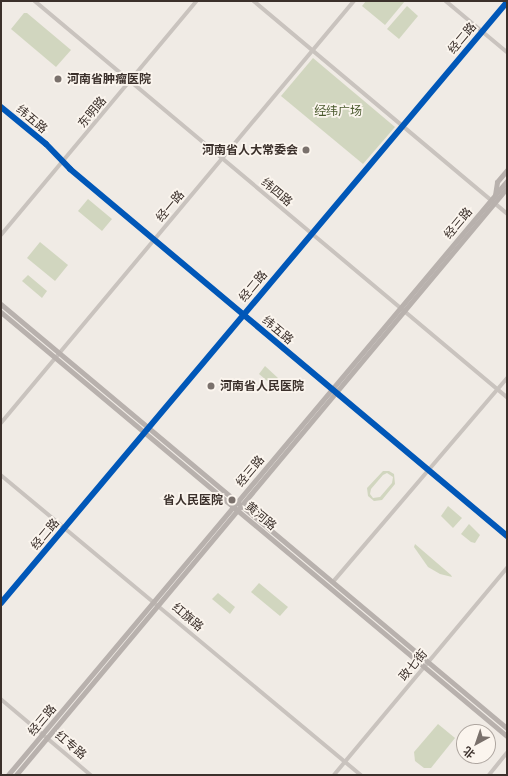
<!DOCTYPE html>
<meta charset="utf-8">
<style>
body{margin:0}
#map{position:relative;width:508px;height:776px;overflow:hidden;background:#f0ebe5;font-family:"Titillium Web","Noto Sans SC",sans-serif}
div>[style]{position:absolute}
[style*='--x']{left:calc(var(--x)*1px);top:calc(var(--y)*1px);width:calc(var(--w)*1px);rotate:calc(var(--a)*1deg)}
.green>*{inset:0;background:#d1d6bf}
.minor>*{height:3.5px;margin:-1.75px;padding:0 1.75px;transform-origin:1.75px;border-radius:1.75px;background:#c9c3be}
.major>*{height:4.5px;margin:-2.25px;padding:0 2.25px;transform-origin:2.25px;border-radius:2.25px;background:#b8b1ad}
.cycleway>*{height:6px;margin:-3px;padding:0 3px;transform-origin:3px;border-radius:3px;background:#0057b8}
.dots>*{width:11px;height:11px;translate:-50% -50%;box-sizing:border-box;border:2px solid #fbf5ee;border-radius:50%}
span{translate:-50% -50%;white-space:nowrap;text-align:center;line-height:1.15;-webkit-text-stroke:3.5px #fbf5ee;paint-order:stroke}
.street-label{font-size:12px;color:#3b302b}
.poi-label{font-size:12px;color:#3b302b;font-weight:700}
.left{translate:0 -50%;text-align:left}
.right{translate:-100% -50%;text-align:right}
.park-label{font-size:12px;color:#4a5a2e}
.frame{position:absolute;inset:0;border:2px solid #3b302b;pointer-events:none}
.north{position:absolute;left:456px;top:724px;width:40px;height:40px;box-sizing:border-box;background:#fbf5ee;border:1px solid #aea6a0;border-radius:50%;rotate:220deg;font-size:11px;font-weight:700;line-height:16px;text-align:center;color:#3b302b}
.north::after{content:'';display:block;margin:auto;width:14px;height:18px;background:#7a716c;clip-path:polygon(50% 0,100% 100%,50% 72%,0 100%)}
</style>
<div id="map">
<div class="green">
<i style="clip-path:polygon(366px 1px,405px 1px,385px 25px,362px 6px)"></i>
<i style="clip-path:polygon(407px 6px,418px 16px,399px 39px,387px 29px)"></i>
<i style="clip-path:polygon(24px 13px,27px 13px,71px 50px,56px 67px,11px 29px)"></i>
<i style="clip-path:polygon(313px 58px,395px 127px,363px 164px,281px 96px)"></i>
<i style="clip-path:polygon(88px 199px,112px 219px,102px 231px,78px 211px)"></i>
<i style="clip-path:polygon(40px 242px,68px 265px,55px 281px,27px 258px)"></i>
<i style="clip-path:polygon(28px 275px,47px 291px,42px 298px,22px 281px)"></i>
<i style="clip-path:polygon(265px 366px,278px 378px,272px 385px,259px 374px)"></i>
<i style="clip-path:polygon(evenodd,383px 471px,389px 471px,394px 474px,395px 484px,382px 500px,374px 501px,368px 496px,367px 488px,383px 471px,387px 473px,393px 477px,392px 483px,380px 497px,373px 498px,370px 494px,371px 489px,383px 475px,387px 473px)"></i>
<i style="clip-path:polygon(448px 506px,462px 518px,453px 528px,441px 516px)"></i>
<i style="clip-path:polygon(469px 524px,480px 535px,475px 543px,471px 542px,461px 534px)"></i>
<i style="clip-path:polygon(415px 544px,451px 575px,452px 577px,440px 574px,428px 567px,414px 547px)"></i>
<i style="clip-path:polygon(259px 583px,288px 607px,280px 616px,251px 592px)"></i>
<i style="clip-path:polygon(218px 593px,235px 607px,230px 614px,212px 599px)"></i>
<i style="clip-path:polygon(438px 724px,455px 738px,431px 768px,424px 768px,415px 761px,414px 752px)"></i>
</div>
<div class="minor">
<i style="--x:35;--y:1;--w:616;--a:40"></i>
<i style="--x:254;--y:1;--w:330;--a:40"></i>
<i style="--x:446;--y:1;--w:80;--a:39.9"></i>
<i style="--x:1;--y:107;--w:58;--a:39.4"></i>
<i style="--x:46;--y:144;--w:35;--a:46"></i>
<i style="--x:70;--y:169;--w:571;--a:40.02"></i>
<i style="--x:1;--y:235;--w:305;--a:-50.1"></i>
<i style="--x:1;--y:423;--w:550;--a:-50.09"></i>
<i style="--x:1;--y:475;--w:469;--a:39.8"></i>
<i style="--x:333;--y:582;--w:268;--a:-49.5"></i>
<i style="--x:1;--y:603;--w:786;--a:-49.9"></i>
<i style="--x:1;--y:699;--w:118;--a:40.2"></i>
<i style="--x:334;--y:775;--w:270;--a:-50.1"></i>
<i style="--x:489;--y:775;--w:28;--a:-51"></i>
</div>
<div class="major">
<i style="--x:495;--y:195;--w:13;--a:-81"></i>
<i style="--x:497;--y:182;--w:16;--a:-50"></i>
<i style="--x:1;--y:304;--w:660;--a:39.96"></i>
<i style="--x:1;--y:312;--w:660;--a:39.96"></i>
<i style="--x:8;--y:775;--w:776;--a:-49.97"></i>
<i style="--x:16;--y:775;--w:765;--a:-50.09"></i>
</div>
<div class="cycleway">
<i style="--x:1;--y:107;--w:58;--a:39.4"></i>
<i style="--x:46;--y:144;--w:35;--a:46"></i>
<i style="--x:70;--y:169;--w:571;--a:40.02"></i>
<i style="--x:1;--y:603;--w:786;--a:-49.9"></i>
</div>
<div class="dots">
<i style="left:58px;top:79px;background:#7a716c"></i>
<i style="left:306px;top:150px;background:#7a716c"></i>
<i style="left:211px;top:386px;background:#7a716c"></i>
<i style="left:232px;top:500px;background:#7a716c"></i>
</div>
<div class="street-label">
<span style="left:462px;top:38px;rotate:-50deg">经二路</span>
<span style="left:92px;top:112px;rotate:-50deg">东明路</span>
<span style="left:32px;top:119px;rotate:40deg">纬五路</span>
<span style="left:277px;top:192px;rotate:40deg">纬四路</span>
<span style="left:170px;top:206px;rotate:-50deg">经一路</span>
<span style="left:458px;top:223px;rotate:-50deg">经三路</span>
<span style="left:253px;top:286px;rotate:-50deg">经二路</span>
<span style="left:278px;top:330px;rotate:40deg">纬五路</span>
<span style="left:250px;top:471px;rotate:-50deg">经三路</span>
<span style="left:261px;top:516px;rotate:40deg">黄河路</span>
<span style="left:45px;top:534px;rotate:-50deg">经二路</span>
<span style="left:188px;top:617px;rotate:40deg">红旗路</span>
<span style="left:413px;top:665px;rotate:-50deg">政七街</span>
<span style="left:42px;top:720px;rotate:-50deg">经三路</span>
<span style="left:71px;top:745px;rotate:40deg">红专路</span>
</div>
<div class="poi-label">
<span class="left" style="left:67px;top:79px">河南省肿瘤医院</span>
<span class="right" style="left:298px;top:150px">河南省人大常委会</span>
<span class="left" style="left:220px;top:386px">河南省人民医院</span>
<span class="right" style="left:223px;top:500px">省人民医院</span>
</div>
<div class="park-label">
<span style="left:338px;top:111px">经纬广场</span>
</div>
<div class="frame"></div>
<div class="north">北</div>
</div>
